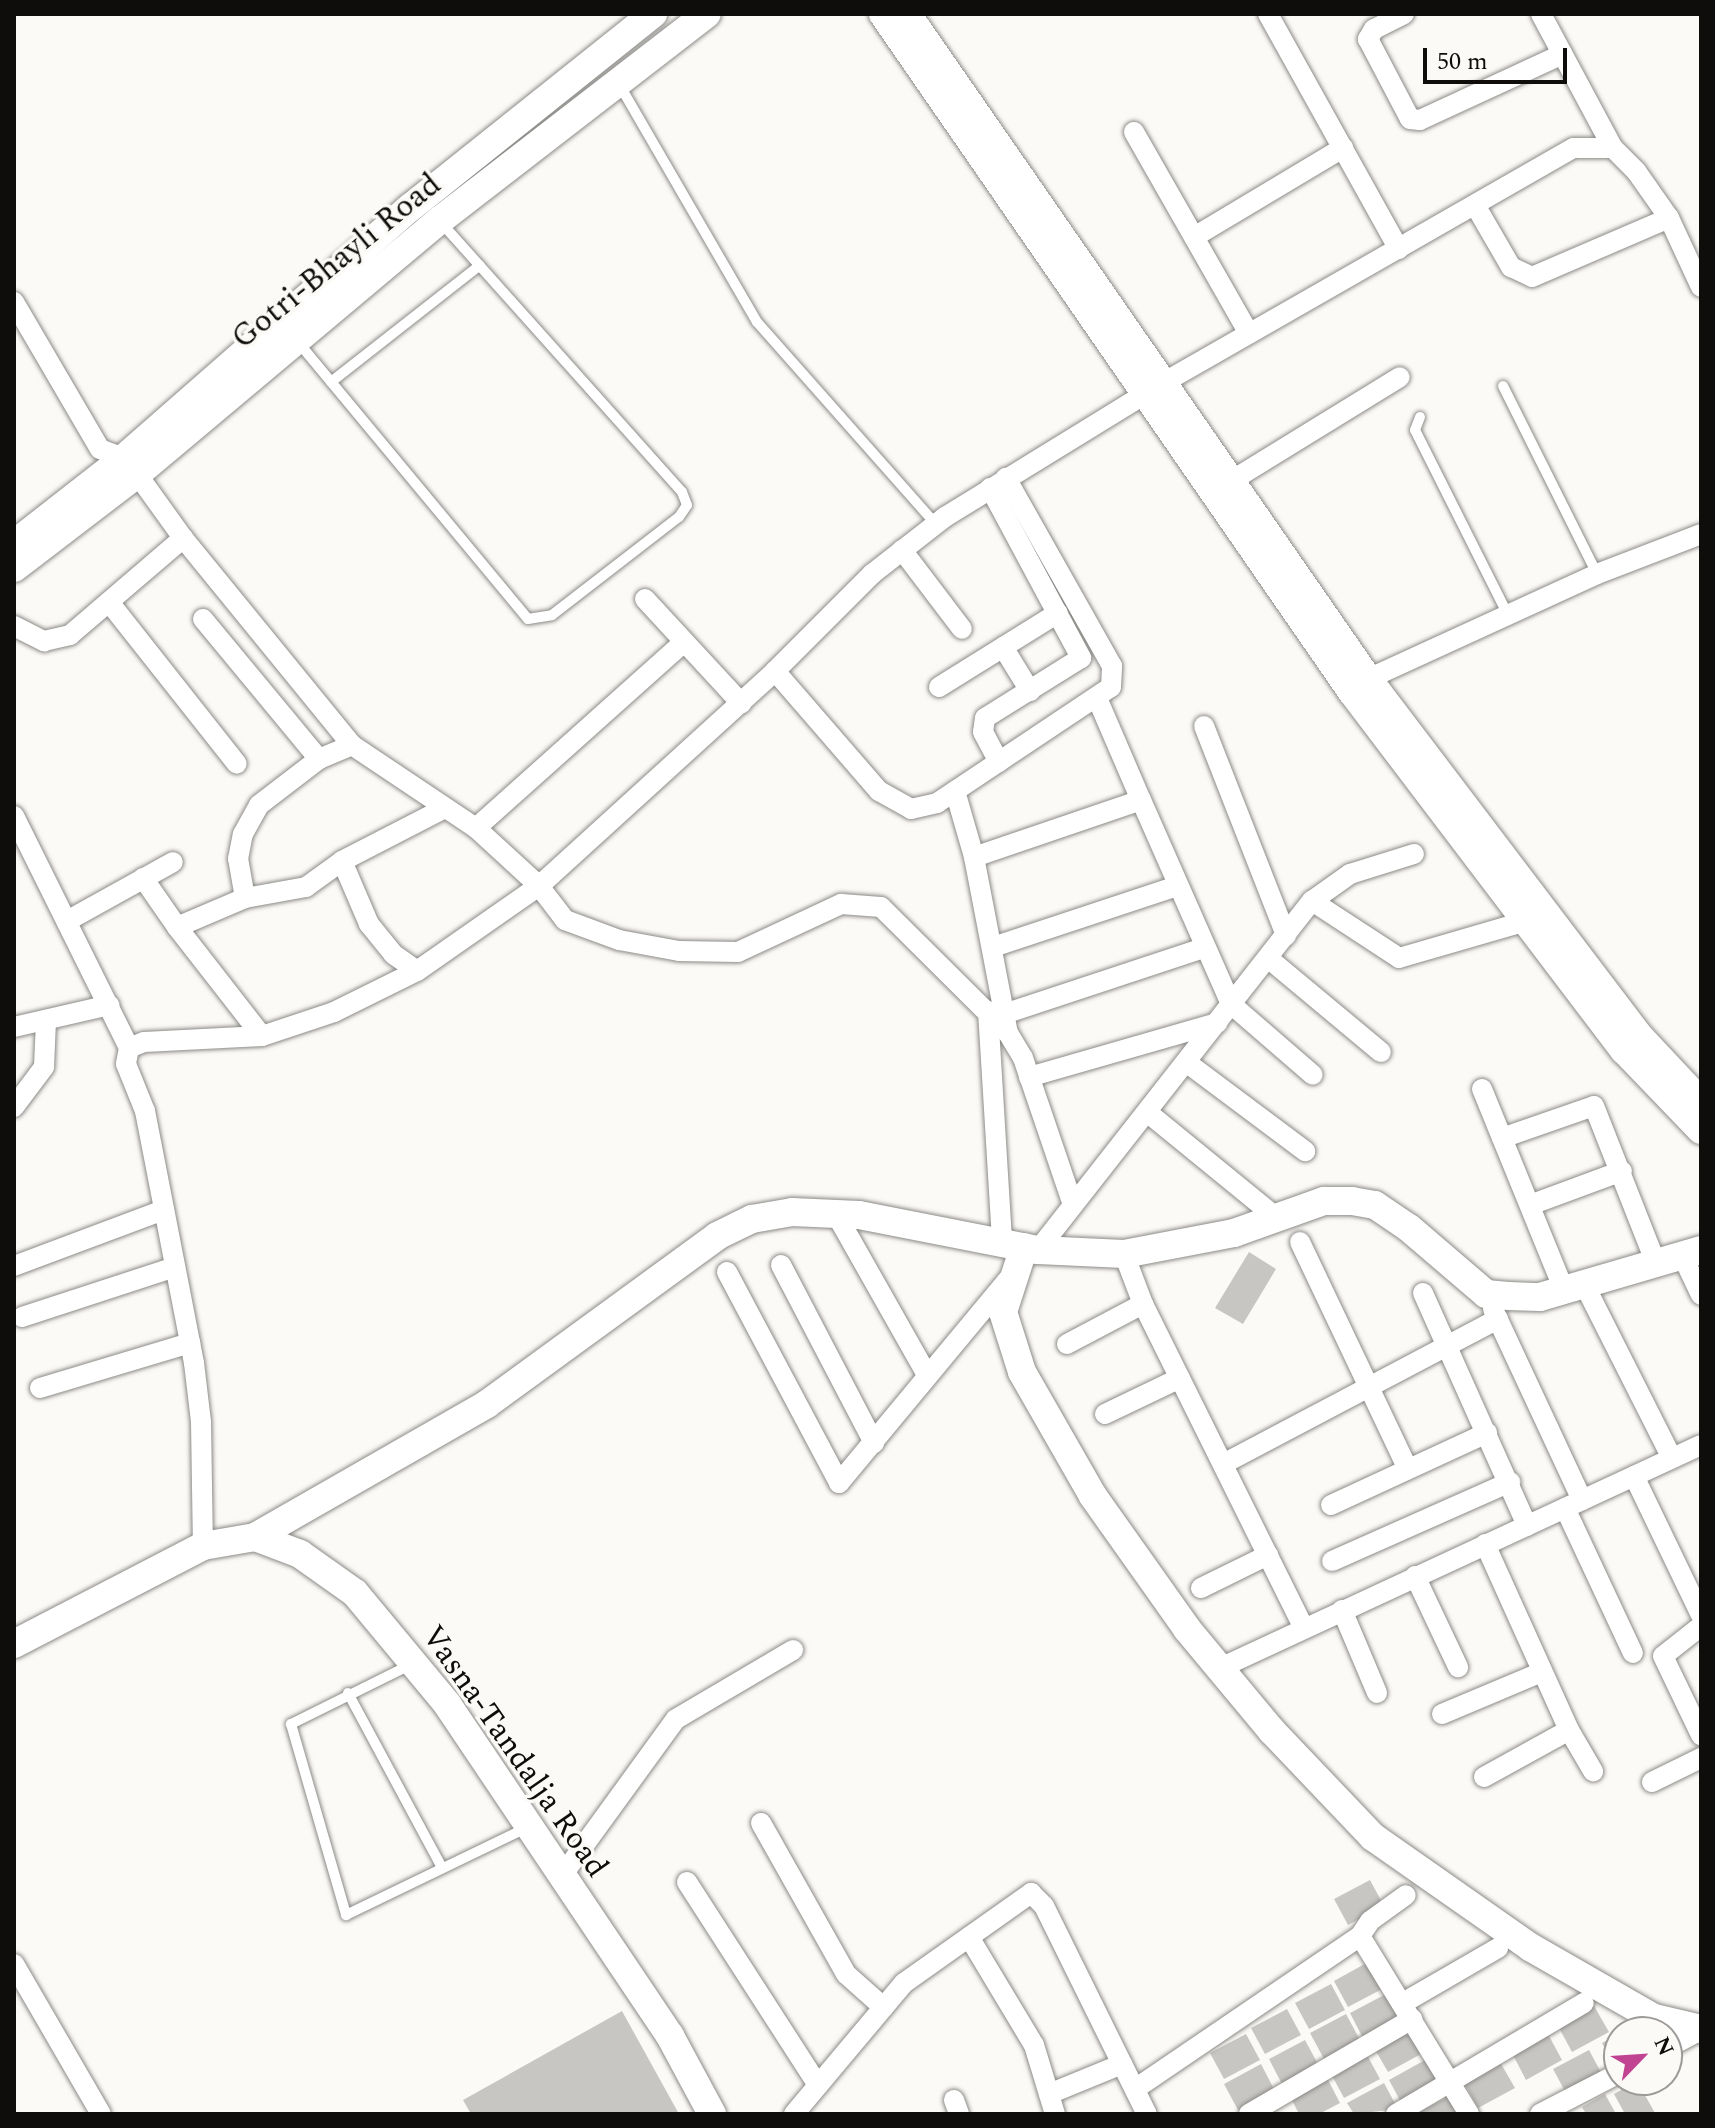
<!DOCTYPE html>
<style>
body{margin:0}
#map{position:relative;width:1715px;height:2128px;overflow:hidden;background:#fcfaf7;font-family:Spectral,serif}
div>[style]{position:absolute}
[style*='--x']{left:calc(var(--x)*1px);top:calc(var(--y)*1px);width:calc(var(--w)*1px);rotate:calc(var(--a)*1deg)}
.building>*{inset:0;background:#c8c6c3}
.roads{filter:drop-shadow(0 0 2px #8b8a87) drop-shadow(0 0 2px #8b8a87)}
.lane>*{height:10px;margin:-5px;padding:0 5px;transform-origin:5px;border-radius:5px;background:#fff}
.street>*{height:20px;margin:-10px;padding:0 10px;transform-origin:10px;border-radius:10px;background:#fff}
.secondary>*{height:28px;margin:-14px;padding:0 14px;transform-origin:14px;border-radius:14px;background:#fff}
span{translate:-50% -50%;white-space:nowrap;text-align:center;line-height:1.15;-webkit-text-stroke:7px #fcfaf7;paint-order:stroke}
.street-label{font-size:32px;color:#0e0d0c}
.frame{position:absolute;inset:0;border:16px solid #0e0d0c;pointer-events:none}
.north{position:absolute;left:1603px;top:2016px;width:80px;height:80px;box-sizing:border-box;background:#fcfaf7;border:2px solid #9d9b99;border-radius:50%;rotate:65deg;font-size:22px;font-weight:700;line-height:32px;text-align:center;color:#0e0d0c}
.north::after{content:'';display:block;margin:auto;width:28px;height:36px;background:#c14493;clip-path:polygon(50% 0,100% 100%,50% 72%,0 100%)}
.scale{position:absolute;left:1423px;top:48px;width:144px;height:36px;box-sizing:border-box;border:4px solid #0e0d0c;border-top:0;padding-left:10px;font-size:24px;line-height:28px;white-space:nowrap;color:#0e0d0c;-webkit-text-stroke:6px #fcfaf7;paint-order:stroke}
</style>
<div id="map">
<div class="building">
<i style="clip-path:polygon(1249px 1252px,1276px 1269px,1243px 1324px,1215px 1308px)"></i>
<i style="clip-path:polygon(1370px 1880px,1384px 1906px,1348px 1925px,1334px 1899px)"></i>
<i style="clip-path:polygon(1370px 1961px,1384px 1988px,1348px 2007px,1334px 1981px)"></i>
<i style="clip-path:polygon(1331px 1984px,1345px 2010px,1309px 2029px,1295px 2003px)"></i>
<i style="clip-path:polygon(1386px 1994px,1400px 2020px,1364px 2040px,1350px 2013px)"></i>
<i style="clip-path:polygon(1594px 2006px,1609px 2032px,1572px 2052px,1558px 2026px)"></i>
<i style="clip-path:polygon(1287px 2009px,1301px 2035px,1265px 2054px,1251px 2028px)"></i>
<i style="clip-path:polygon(622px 2011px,679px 2114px,471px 2114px,463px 2100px)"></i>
<i style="clip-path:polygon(1346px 2014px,1360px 2040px,1324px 2059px,1310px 2033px)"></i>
<i style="clip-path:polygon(1410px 2026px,1423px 2053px,1388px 2072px,1373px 2046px)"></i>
<i style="clip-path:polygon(1246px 2034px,1260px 2060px,1224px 2079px,1210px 2053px)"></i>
<i style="clip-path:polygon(1548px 2034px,1562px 2060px,1526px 2080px,1512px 2053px)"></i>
<i style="clip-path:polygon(1619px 2034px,1619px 2068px,1616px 2069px,1602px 2043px)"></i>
<i style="clip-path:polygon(1305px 2040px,1319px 2066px,1283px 2086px,1269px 2059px)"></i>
<i style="clip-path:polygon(1589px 2050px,1603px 2076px,1567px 2095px,1553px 2069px)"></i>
<i style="clip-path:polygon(1366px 2053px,1380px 2079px,1344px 2098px,1330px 2072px)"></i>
<i style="clip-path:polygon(1425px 2060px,1440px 2086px,1403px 2106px,1389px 2080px)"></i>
<i style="clip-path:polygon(1500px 2062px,1515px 2088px,1478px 2108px,1464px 2082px)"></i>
<i style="clip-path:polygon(1261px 2064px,1275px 2091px,1238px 2110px,1224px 2084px)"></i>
<i style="clip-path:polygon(1326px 2076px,1340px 2103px,1319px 2114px,1299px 2114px,1290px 2096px)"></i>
<i style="clip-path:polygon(1637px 2081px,1655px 2113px,1652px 2114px,1625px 2114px,1614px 2094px)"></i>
<i style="clip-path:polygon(1384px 2083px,1398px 2109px,1354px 2114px,1347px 2103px)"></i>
<i style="clip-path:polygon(1605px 2094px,1616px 2114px,1586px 2114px,1582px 2107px)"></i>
<i style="clip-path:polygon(1448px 2097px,1457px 2114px,1415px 2114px)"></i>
</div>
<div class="roads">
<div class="lane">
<i style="--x:619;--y:84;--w:275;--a:59.9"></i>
<i style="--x:757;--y:322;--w:270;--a:48.5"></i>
<i style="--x:298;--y:342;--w:360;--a:50.3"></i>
<i style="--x:528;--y:619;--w:24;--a:-9"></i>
<i style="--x:552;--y:615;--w:160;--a:-37.7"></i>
<i style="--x:679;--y:517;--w:14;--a:-56"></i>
<i style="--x:687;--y:505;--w:14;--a:-111"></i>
<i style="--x:682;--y:492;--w:362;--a:-131.8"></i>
<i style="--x:331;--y:382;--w:189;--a:-38.1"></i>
<i style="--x:1503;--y:386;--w:210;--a:63.4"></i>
<i style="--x:1420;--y:417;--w:14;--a:111"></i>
<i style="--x:1415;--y:430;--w:207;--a:63.3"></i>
<i style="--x:410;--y:1665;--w:133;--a:153.6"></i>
<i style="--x:291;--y:1724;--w:199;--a:73.9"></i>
<i style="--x:346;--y:1915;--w:200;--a:-25.8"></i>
<i style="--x:348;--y:1693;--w:196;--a:61.7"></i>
</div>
<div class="street">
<i style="--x:1268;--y:14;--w:269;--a:60.9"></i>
<i style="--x:1404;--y:14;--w:34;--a:153"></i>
<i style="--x:1374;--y:29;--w:12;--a:121"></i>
<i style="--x:1368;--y:39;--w:90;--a:62.3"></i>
<i style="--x:1410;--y:119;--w:10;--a:6"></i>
<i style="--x:1420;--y:120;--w:157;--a:-24.8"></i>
<i style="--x:1541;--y:14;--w:152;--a:61.8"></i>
<i style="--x:1134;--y:132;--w:232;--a:60.3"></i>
<i style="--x:1475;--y:205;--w:72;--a:59.9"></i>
<i style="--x:1511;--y:267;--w:23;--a:25"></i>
<i style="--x:1532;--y:277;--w:149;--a:-23.3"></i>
<i style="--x:1194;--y:237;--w:174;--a:-30.9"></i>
<i style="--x:14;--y:302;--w:170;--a:59.7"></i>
<i style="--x:100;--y:449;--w:26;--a:21"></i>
<i style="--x:124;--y:458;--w:21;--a:51"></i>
<i style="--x:137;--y:474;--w:79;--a:54.3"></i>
<i style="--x:183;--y:538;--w:267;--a:50.8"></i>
<i style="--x:352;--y:745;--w:149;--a:33.8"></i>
<i style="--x:476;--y:828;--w:86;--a:42.6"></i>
<i style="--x:539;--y:886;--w:43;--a:52.6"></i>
<i style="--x:565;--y:920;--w:58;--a:20.3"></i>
<i style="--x:619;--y:940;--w:61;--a:10.4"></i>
<i style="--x:679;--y:951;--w:59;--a:1"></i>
<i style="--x:738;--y:952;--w:114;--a:-25"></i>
<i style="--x:841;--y:904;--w:40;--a:4.3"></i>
<i style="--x:881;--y:907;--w:179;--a:44.8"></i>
<i style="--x:1008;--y:1033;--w:29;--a:59"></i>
<i style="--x:1023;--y:1058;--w:155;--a:71.2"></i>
<i style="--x:1231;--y:481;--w:198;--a:-31.6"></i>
<i style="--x:990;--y:488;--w:193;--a:61.8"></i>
<i style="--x:1081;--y:658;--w:113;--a:148"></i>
<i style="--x:985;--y:718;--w:14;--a:98"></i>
<i style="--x:983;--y:732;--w:34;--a:62"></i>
<i style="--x:902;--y:550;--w:99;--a:52.8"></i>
<i style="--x:645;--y:599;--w:142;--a:47.3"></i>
<i style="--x:109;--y:602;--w:206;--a:51.7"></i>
<i style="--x:203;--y:619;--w:182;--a:50.4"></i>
<i style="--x:14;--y:626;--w:34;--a:27"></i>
<i style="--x:44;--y:641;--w:27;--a:-13"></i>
<i style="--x:70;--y:635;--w:149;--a:-40.6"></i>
<i style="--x:1003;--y:647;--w:52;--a:58.5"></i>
<i style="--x:775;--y:671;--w:159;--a:49.1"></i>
<i style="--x:879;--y:791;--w:37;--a:29"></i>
<i style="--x:911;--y:809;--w:27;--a:-13"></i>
<i style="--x:937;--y:803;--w:209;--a:-33.7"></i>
<i style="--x:1111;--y:687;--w:21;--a:-87"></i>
<i style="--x:1112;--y:666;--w:216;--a:-119.4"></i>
<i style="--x:1368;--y:679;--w:252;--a:-24.6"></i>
<i style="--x:1597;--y:574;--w:111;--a:-21"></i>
<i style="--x:939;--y:687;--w:140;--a:-31.9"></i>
<i style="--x:1097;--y:698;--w:111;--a:66.7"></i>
<i style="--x:1204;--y:726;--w:225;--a:68.6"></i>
<i style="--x:955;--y:791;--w:69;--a:73.9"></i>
<i style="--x:974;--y:857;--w:179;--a:79.1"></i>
<i style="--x:14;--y:816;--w:259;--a:63.6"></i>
<i style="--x:129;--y:1048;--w:16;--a:101"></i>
<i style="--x:126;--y:1064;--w:51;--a:68"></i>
<i style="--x:145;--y:1111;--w:257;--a:79"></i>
<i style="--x:194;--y:1363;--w:59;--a:83.2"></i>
<i style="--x:201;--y:1422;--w:124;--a:89.1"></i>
<i style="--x:476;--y:828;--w:279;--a:-41.8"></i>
<i style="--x:974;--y:857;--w:176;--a:-18.8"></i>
<i style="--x:1141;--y:800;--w:223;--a:66.2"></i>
<i style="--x:1231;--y:1004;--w:108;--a:40.9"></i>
<i style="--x:342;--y:861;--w:69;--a:66.8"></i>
<i style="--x:369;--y:924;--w:38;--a:51"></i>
<i style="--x:393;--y:954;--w:29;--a:35"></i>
<i style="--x:143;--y:878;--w:60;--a:55.2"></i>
<i style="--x:177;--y:927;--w:74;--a:-23.1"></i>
<i style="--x:245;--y:898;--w:62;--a:-10.2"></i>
<i style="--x:306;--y:887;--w:44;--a:-35.8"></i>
<i style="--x:342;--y:861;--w:116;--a:-27.2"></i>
<i style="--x:245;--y:898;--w:40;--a:-100"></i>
<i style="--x:238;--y:859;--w:25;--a:-79"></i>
<i style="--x:243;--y:834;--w:33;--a:-61"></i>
<i style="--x:259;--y:805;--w:76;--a:-37.5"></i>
<i style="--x:319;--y:759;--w:36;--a:-23"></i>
<i style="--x:1312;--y:901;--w:104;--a:33.2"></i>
<i style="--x:1399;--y:958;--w:144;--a:-16.2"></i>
<i style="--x:67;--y:921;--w:121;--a:-29.1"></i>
<i style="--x:177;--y:927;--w:138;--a:52.1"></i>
<i style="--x:993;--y:947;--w:194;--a:-18.3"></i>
<i style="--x:1268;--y:958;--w:147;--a:39.8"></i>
<i style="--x:988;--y:1011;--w:230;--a:86.5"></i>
<i style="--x:1007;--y:1013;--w:207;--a:-18.3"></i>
<i style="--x:14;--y:1027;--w:98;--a:-12.9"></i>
<i style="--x:129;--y:1048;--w:16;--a:-22"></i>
<i style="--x:144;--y:1042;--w:118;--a:-2.9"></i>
<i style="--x:262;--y:1036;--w:76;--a:-18.4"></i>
<i style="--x:334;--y:1012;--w:93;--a:-26.3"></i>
<i style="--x:417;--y:971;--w:149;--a:-34.9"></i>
<i style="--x:539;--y:886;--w:319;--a:-42.3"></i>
<i style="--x:775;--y:671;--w:137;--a:-45"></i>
<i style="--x:872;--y:574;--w:93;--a:-38"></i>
<i style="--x:945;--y:517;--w:256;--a:-31.6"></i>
<i style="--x:1163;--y:383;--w:473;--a:-29.8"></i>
<i style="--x:1574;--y:148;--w:39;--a:0"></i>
<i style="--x:1613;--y:148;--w:33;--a:45"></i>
<i style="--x:1636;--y:171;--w:57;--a:54.9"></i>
<i style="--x:1669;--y:218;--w:76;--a:65.1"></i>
<i style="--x:1186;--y:1062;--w:149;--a:36.8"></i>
<i style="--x:1029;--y:1077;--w:196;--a:-16"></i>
<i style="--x:1482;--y:1089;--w:217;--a:67.8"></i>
<i style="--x:14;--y:1107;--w:50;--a:-53.1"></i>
<i style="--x:44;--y:1067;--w:46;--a:-87.5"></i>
<i style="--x:1147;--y:1112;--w:168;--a:39.2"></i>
<i style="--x:1502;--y:1138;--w:97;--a:-19.2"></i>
<i style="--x:1594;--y:1106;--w:169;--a:68.5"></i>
<i style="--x:1530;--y:1205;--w:98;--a:-20.3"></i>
<i style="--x:836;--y:1214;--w:185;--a:60.5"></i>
<i style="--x:1300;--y:1242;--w:251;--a:64.6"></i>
<i style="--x:1038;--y:1250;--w:444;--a:-51.9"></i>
<i style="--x:1312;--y:901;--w:47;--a:-35.4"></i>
<i style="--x:1350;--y:874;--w:67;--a:-17.4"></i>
<i style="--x:1124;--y:1254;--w:53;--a:69.2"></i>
<i style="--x:1143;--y:1304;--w:362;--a:63.6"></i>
<i style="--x:1682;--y:1255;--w:44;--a:64.6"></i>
<i style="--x:781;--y:1265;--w:201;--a:62.4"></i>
<i style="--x:14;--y:1266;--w:160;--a:-20.5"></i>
<i style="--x:727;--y:1272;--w:239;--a:62"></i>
<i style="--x:839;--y:1483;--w:268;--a:-50.3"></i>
<i style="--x:1584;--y:1284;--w:195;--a:63.2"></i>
<i style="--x:1423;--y:1293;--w:255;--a:65.9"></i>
<i style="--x:1493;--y:1309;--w:211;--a:65"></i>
<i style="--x:22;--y:1317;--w:161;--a:-18.1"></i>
<i style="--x:1067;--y:1344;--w:86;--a:-27.8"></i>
<i style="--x:40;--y:1388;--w:157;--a:-16.7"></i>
<i style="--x:1105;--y:1414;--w:83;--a:-25.6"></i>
<i style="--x:1223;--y:1464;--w:311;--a:-27.8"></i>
<i style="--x:1634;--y:1476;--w:154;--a:64.3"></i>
<i style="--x:1331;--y:1505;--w:172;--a:-24.8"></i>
<i style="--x:1565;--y:1508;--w:160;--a:64.9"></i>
<i style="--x:1485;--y:1544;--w:204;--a:65.7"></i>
<i style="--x:1569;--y:1730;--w:48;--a:59.7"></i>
<i style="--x:1332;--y:1561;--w:195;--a:-23.9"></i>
<i style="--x:1415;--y:1576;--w:101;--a:64.7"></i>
<i style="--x:1201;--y:1588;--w:75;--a:-26.2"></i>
<i style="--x:1342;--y:1610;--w:90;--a:67.1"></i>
<i style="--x:1701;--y:1626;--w:48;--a:141.7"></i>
<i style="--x:1663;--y:1656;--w:88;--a:64.3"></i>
<i style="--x:1218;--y:1669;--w:532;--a:-24.88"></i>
<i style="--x:1442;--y:1714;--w:108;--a:-22.8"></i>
<i style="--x:1484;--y:1777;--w:97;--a:-28.9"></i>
<i style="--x:1652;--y:1782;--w:55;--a:-26.1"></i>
<i style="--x:761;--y:1823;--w:173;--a:60.6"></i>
<i style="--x:846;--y:1974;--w:50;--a:41.7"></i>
<i style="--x:561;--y:1877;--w:195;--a:-54"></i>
<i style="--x:676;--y:1719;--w:136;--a:-30.5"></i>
<i style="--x:687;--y:1882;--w:242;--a:57.2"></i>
<i style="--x:1360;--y:1936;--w:18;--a:-56"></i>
<i style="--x:1370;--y:1921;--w:44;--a:-35.8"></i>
<i style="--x:969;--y:1937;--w:126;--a:59"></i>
<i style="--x:1034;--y:2045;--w:72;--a:73.1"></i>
<i style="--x:14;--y:1964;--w:173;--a:59.9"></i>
<i style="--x:1403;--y:2003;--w:110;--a:-30.1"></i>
<i style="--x:1667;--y:2048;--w:38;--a:-28"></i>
<i style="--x:1135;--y:2089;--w:272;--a:-34.2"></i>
<i style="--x:1360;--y:1936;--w:209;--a:58.5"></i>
<i style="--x:1049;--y:2094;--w:79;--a:-22.3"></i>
<i style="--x:954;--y:2100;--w:15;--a:70"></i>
<i style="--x:794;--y:2114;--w:171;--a:-50"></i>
<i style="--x:904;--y:1983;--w:156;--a:-35.3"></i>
<i style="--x:1031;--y:1893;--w:18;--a:45"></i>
<i style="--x:1044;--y:1906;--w:232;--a:63.7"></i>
<i style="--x:1249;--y:2114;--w:189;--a:-30.2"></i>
<i style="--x:1396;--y:2114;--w:218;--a:-30.6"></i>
<i style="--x:1540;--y:2114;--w:89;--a:-27.4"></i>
</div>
<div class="secondary">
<i style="--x:883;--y:14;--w:824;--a:55.33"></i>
<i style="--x:1352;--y:692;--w:450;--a:52.8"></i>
<i style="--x:1624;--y:1050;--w:111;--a:46.1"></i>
<i style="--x:907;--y:14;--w:809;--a:55.27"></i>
<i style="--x:1368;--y:679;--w:448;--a:52.8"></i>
<i style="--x:1639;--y:1036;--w:91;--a:46.8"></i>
<i style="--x:14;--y:544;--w:140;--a:-38"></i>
<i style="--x:124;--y:458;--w:381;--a:-41.2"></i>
<i style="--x:411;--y:207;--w:310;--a:-38.6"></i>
<i style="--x:14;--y:568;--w:155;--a:-37.4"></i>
<i style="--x:137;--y:474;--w:395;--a:-40"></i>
<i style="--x:440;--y:220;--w:337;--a:-37.7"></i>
<i style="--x:1024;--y:1247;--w:68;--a:107.9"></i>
<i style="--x:1003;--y:1312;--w:63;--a:72.4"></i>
<i style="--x:1022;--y:1372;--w:143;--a:60.2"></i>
<i style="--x:1093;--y:1496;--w:163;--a:54.7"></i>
<i style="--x:1187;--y:1629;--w:133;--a:50.2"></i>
<i style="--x:1272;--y:1731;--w:146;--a:46.4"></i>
<i style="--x:1373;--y:1837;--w:192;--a:35"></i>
<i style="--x:1530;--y:1947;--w:143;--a:29.8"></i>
<i style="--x:1654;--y:2018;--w:48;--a:13.2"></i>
<i style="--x:255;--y:1537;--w:267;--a:-29.8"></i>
<i style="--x:487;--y:1404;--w:285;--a:-36.1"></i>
<i style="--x:717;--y:1236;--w:39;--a:-26"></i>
<i style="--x:752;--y:1219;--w:41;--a:-9.9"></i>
<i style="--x:792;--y:1212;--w:67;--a:2.6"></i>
<i style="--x:859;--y:1215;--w:182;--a:11.1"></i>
<i style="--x:1038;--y:1250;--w:86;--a:2.7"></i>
<i style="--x:1124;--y:1254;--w:112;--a:-10.8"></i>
<i style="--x:1234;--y:1233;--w:96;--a:-19.6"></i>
<i style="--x:1324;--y:1201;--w:28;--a:0"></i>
<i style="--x:1352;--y:1201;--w:23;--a:10"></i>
<i style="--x:1375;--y:1205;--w:41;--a:34.1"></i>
<i style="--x:1409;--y:1228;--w:101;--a:40.6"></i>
<i style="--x:1486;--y:1294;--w:22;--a:5"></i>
<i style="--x:1508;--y:1296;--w:32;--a:2"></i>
<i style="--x:1540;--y:1297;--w:168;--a:-16.3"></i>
<i style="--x:14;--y:1644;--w:213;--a:-27.4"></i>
<i style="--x:203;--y:1546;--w:53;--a:-9.8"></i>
<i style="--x:255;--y:1537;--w:48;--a:20.7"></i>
<i style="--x:300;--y:1554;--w:67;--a:35.3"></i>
<i style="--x:355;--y:1593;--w:144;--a:50.3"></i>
<i style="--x:447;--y:1704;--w:400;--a:56.1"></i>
<i style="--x:670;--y:2036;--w:89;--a:61.7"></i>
</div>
</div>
<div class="street-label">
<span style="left:337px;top:262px;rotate:-39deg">Gotri-Bhayli Road</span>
<span style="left:514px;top:1752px;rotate:55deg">Vasna-Tandalja Road</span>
</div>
<div class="frame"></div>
<div class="north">N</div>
<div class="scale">50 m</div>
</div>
